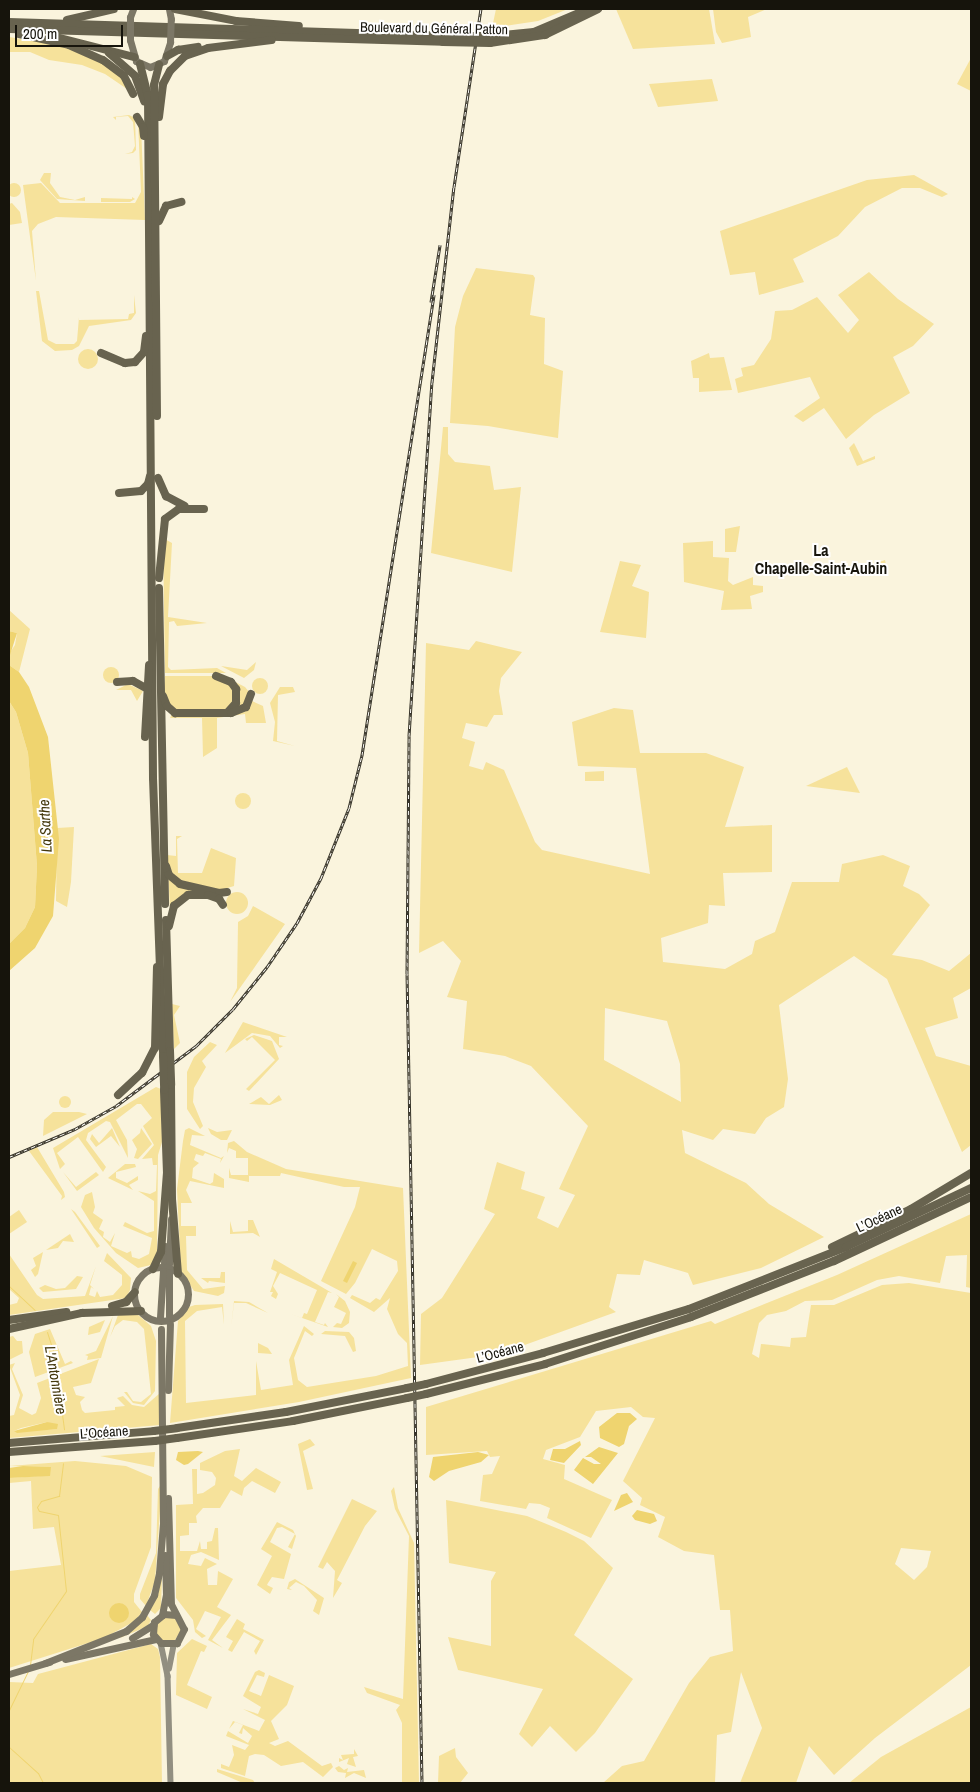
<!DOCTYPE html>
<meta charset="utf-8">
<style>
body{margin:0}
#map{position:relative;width:980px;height:1792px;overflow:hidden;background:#faf4dd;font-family:"Archivo Narrow",sans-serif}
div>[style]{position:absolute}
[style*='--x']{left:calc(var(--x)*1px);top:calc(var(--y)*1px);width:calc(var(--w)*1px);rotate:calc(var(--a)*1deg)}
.green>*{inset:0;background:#f6e29b}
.round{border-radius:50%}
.water>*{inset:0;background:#efd46f}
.stream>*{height:1px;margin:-0.5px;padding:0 0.5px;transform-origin:0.5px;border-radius:0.5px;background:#efd46f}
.secondary>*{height:5.5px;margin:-2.75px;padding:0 2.75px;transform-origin:2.75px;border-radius:2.75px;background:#928f81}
.primary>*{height:7px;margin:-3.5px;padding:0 3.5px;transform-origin:3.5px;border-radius:3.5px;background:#7c7766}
.primary>.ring{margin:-3.5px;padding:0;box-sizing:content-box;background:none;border:7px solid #7c7766;border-radius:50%}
.highway>*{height:8px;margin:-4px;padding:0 4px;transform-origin:4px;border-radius:4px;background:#68634f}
.rail>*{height:3px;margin-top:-1.5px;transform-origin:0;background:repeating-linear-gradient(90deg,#fff 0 4px,#353228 0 8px);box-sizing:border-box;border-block:1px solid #353228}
.primary-bridge>*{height:7px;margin:-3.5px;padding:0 3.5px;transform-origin:3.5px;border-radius:3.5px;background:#7c7766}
.highway-bridge>*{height:8px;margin:-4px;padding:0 4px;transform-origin:4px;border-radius:4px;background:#68634f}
span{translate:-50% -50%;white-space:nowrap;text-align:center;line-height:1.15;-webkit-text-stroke:4px #fff;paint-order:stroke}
.street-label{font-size:14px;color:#16140c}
.water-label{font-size:15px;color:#43370b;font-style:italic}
.quarter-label{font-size:16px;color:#16140c;font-weight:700}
.frame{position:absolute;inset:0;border:10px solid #16140c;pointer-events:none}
.scale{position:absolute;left:15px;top:25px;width:108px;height:22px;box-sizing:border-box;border:2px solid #16140c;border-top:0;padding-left:6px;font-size:15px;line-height:18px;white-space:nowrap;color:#16140c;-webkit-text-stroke:4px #fff;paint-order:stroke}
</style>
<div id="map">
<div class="green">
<i style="clip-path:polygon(496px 9px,568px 9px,538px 21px,492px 28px)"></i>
<i style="clip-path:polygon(616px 9px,709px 9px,715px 44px,633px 49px)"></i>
<i style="clip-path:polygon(713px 9px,767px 9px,748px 17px,751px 37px,722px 43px,716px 32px)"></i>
<i style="clip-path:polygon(9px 37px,65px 46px,101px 60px,124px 78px,127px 89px,105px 74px,82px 65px,49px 60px,30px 52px,9px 52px)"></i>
<i style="clip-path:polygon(971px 58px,971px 91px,957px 84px)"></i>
<i style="clip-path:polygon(712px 79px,718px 101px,658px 107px,649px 84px)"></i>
<i style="clip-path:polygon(129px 115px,135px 118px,136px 150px,133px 153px,125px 154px,132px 152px,135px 146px,133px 122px,128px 116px,116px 117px,116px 120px,113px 117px)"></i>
<i style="clip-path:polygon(138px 121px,141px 127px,145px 220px,56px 217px,38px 224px,32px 231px,36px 281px,23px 185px,41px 183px,60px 203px,135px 203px,141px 192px)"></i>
<i style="clip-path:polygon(44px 173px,51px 173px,50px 183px,60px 197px,75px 200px,85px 197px,85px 201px,57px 199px,40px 180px)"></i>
<i style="clip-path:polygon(914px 175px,948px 194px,942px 197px,920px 188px,902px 188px,865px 207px,838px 236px,793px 259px,804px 282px,759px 295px,755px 272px,730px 275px,720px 231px,867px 180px)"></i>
<i class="round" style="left:7px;top:183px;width:14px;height:14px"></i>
<i style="clip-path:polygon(132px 197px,135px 199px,130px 202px,101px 202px,101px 198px,132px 199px)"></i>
<i style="clip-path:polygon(12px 203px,20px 212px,22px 223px,9px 225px,9px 204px)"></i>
<i style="clip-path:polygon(476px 268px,533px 275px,535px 278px,530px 315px,545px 318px,544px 364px,563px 371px,558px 438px,488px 426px,450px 423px,455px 327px,463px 296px)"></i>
<i style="clip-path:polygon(869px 272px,898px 299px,934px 324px,913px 346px,893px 357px,910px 393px,874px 415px,846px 439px,824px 408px,803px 422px,794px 416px,820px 398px,810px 377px,738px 393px,735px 379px,743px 376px,741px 368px,754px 365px,771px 339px,775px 311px,792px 310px,817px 297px,848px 333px,859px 320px,838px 295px)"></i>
<i style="clip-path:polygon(36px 291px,39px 291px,48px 340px,56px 344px,74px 344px,77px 341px,79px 317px,79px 320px,128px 319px,129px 314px,134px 313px,134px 295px,136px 313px,131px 320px,89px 326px,79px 346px,72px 350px,55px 351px,42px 341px)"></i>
<i class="round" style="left:78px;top:349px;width:20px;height:20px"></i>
<i style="clip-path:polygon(709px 353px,710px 358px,724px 357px,732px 390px,699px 392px,699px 378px,693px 378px,691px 361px)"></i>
<i style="clip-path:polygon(443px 427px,448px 427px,448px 454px,455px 462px,490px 466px,494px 490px,521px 487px,512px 572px,431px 553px)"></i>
<i style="clip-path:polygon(854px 443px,863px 461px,875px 456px,875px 459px,857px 466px,849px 448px)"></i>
<i style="clip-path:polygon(740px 526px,736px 552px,725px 552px,725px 529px)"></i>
<i style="clip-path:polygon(163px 538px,172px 543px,168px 617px,207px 623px,177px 626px,174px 621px,169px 622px,168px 667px,171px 670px,217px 668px,226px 673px,165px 673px)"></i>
<i style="clip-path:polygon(713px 541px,713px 557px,729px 558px,728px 581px,733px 585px,753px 577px,753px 585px,763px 586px,763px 592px,750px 596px,752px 609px,721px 610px,724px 591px,684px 582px,683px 543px)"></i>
<i style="clip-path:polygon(885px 560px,887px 569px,868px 576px,865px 567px)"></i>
<i style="clip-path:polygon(620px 561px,641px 565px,632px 586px,649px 592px,646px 638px,600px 632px)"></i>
<i style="clip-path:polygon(9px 610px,30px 629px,19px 672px,9px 665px,9px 654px,15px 645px,17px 633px,9px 631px)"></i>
<i style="clip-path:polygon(evenodd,476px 641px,522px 652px,501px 678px,499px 691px,503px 715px,494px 715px,487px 727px,466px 723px,462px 738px,475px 742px,469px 766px,483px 770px,486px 762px,504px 770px,535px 842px,542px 850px,650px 874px,636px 768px,578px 766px,572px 722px,614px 708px,633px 710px,640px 753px,706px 753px,744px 767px,725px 827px,772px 825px,772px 872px,723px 873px,725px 906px,709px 905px,708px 923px,661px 938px,663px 962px,725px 969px,752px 954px,755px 941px,775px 932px,792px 882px,839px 882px,842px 864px,883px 855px,910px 866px,903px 886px,919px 894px,930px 905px,892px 955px,922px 960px,949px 971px,971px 953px,971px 988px,953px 998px,958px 1018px,925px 1028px,936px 1056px,971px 1066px,971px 1145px,962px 1152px,887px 979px,854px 956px,779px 1005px,788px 1079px,784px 1107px,766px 1118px,755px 1134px,723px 1129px,713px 1140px,682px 1130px,685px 1153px,746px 1183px,769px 1204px,824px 1237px,761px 1268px,693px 1285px,688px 1273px,644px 1260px,640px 1275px,617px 1274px,609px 1307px,616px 1312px,500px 1354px,420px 1365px,421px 1314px,442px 1298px,495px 1214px,484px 1209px,497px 1162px,525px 1172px,521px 1189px,545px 1197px,537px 1218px,558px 1228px,575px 1195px,559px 1189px,588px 1126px,531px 1066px,505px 1056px,463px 1049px,467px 1001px,447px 997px,461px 961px,443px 941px,419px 953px,426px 643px,469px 650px,476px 641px,605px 1008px,667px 1021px,680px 1064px,681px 1102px,604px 1060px,605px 1008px)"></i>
<i style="clip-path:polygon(256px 662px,254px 670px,244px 678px,221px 666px,247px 670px)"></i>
<i class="round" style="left:103px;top:667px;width:16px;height:16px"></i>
<i style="clip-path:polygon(165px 676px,224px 676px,245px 687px,251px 694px,246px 707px,180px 714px,163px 699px)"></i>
<i class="round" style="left:252px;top:678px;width:16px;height:16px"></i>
<i style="clip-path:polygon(128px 684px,143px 691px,137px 701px,131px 690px,116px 690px)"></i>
<i style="clip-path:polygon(280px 687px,293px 687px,295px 692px,278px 695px,277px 741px,295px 746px,273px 741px,275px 722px,270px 703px)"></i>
<i style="clip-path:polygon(9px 701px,16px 712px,28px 753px,37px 866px,35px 907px,25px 928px,9px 944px)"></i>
<i style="clip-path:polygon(252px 701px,263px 706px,266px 723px,246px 723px,245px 714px,217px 718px,217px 748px,203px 757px,202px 718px,170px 718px,172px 714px,231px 715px)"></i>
<i style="clip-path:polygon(847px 767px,860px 793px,806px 786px)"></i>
<i style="clip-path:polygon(604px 771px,604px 781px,585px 781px,585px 772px)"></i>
<i class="round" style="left:235px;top:793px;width:16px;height:16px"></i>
<i style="clip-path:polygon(74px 827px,71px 882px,67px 907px,56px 901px,57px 828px)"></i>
<i style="clip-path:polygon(176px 836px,182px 836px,177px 839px,178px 873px,202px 873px,211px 848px,236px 858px,234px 886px,218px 891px,176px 879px,168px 867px,167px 855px,176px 856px)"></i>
<i style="clip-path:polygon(168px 874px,200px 893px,170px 908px)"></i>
<i class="round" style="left:226px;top:892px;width:22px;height:22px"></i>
<i style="clip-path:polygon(253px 906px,285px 924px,230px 1002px,237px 988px,238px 922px,248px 916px)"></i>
<i style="clip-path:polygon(172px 1004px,180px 1006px,174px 1015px,180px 1043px,174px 1049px)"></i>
<i style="clip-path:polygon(243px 1022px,287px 1037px,279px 1037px,279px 1045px,283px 1046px,280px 1048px,270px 1036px,252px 1033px,225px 1053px)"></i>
<i style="clip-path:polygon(254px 1035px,272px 1041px,279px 1059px,249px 1091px,246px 1089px,275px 1060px,252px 1037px,247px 1041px,245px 1039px)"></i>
<i style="clip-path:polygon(210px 1042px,217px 1045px,202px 1061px,206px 1067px,194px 1088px,193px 1102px,203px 1126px,200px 1129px,187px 1109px,187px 1072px,194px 1057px)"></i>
<i style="clip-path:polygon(156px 1087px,161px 1089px,162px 1142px,158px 1155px,157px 1252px,151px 1265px,138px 1268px,116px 1253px,94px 1228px,81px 1207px,85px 1195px,92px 1192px,95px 1207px,93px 1213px,103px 1220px,99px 1229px,104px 1232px,103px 1237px,110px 1242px,115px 1233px,111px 1246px,127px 1253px,131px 1251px,132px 1257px,139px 1259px,149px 1254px,152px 1238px,123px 1226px,125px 1222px,147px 1233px,154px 1231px,154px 1201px,138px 1191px,150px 1194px,156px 1191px,157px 1165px,153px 1165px,152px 1158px,142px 1159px,154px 1145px,143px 1126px,152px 1118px,141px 1104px,137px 1104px,116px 1120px,127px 1140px,128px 1158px,110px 1122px,106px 1121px,88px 1133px,86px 1140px,106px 1167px,103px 1172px,78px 1137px,57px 1153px,65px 1164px,60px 1169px,53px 1148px)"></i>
<i style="clip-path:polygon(279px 1095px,282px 1100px,270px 1105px,249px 1104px,261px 1097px,269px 1104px)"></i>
<i class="round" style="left:59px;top:1096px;width:12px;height:12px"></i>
<i style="clip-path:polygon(53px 1112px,79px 1112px,87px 1114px,43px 1136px,44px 1120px)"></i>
<i style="clip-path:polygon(112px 1128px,120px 1147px,111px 1136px,96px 1147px,90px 1139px,92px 1134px,99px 1143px)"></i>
<i style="clip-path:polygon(141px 1128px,152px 1144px,138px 1159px,134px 1158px,137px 1149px,132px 1140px,140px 1133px)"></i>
<i style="clip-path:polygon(189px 1128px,205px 1136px,192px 1135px,190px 1145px,221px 1158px,224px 1156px,220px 1163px,221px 1159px,205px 1153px,203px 1156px,196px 1154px,194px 1160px,199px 1163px,193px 1168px,192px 1178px,210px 1184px,213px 1182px,214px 1173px,224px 1179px,224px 1188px,190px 1181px,186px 1190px,192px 1203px,181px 1203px,181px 1226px,196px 1226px,196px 1236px,186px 1236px,187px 1270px,203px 1289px,225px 1286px,224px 1293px,218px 1296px,194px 1291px,181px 1271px,177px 1189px,183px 1141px,185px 1130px)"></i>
<i style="clip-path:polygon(208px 1128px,217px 1132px,232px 1130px,227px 1140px,221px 1140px,211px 1134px)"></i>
<i style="clip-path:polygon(234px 1141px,247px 1152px,286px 1169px,403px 1188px,411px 1378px,299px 1402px,170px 1423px,178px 1321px,189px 1307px,195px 1305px,223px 1304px,224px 1325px,222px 1307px,197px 1311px,185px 1321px,186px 1403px,256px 1395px,256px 1361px,261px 1390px,293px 1385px,289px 1360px,304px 1326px,314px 1334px,312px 1336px,305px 1331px,294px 1358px,298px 1380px,307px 1387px,376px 1376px,408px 1366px,407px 1343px,398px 1334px,387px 1309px,390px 1298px,374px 1312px,350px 1298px,352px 1295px,370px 1303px,376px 1298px,380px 1300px,398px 1271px,397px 1261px,372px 1249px,355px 1283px,346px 1294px,321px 1281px,355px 1207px,360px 1187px,344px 1187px,281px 1173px,280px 1176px,249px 1176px,249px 1182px,229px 1178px,229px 1168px,231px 1175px,248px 1175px,248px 1158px,236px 1158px,236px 1151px,229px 1148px,227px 1153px,228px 1143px)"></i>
<i style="clip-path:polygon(37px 1147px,64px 1192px,65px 1197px,61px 1200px,62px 1196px,29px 1151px)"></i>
<i style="clip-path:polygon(125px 1164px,135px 1164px,136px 1167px,116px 1172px,116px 1178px,127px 1183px,138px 1176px,138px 1180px,129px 1185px,133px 1190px,108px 1178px)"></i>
<i style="clip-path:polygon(63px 1172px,76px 1187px,96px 1172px,99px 1175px,77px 1191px)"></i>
<i style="clip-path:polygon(71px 1209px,75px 1212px,100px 1246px,97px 1248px)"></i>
<i style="clip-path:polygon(19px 1210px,27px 1222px,9px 1234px,9px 1217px)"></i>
<i style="clip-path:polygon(evenodd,971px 1214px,971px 1288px,966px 1287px,967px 1255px,946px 1256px,940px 1283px,899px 1276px,877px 1280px,832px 1300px,805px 1301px,786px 1311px,767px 1315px,759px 1323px,752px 1354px,759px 1358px,761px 1344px,790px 1347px,791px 1338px,806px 1337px,811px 1305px,834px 1305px,882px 1285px,909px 1283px,971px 1293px,971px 1665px,875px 1738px,834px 1775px,809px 1746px,796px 1783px,740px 1783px,762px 1728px,741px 1672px,731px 1732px,717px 1735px,715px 1783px,603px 1783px,622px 1766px,644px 1761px,689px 1683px,710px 1657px,733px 1651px,730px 1610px,720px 1610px,714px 1555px,684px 1551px,658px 1537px,665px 1517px,640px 1505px,642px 1498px,623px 1481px,655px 1418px,643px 1417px,631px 1407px,596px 1411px,580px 1437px,546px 1450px,543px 1459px,565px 1465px,564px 1479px,612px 1500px,591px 1538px,547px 1518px,550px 1508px,540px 1504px,529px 1503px,526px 1509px,480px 1501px,483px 1475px,492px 1474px,500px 1456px,490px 1457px,487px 1451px,426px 1455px,426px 1407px,711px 1321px,715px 1324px,837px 1275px,971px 1214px,901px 1548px,931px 1551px,927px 1567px,914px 1580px,895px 1564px,901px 1548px)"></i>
<i style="clip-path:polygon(248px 1220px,253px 1220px,260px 1237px,253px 1233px,230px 1234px,230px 1221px,233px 1232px,248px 1231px)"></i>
<i style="clip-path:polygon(70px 1234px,74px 1242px,63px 1241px,58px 1248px,46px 1250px)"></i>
<i style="clip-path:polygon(43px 1252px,38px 1274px,35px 1277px,31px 1270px,36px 1266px,33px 1258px)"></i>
<i style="clip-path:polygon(107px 1253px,131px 1278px,130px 1290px,126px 1298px,9px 1315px,9px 1305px,17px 1303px,19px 1298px,9px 1289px,9px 1254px,37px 1295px,43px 1299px,85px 1296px,96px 1266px,90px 1285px,94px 1289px,91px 1287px,89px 1295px,95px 1297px,97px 1291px,100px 1297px,113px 1295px,122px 1285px,122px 1275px,104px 1261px)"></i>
<i style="clip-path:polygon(274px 1259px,332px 1293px,328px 1292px,315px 1322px,324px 1325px,325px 1323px,328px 1327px,285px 1312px,302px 1318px,304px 1313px,307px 1314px,317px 1290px,280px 1273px,273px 1286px,278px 1294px,276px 1299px,271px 1296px,273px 1292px,270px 1292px,277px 1272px,271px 1269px)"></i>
<i style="clip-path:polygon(221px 1272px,225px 1272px,225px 1283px,209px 1281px,208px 1283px,201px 1278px,220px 1278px)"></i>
<i style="clip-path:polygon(77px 1276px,83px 1277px,76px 1289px,43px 1292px,39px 1288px,45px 1285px,56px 1289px,65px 1288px)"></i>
<i style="clip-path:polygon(336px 1294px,345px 1301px,350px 1312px,349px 1323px,342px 1328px,333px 1327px,337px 1323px,341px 1324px,346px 1313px,334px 1307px,339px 1297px)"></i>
<i style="clip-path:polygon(234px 1301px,249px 1302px,268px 1313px,246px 1303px,234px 1303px,231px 1328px)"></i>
<i style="clip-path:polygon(137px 1314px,151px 1326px,156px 1341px,155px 1391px,144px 1405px,133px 1403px,124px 1392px,127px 1392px,133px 1401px,141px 1402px,151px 1394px,144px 1329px,137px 1322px,123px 1320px,115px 1326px,110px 1337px,118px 1315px)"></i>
<i style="clip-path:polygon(113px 1316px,101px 1358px,87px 1360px,88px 1356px,85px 1355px,96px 1351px)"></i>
<i style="clip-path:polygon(105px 1320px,100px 1332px,88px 1335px,89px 1327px)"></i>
<i style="clip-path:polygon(50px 1329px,65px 1364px,71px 1361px,73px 1363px,35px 1377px,29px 1352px,35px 1334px)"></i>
<i style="clip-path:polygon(325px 1331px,349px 1332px,354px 1338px,356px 1351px,353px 1352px,345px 1336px,321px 1334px)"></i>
<i style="clip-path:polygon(13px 1336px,17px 1341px,22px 1341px,23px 1353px,9px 1360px,9px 1337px)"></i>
<i style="clip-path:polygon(258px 1343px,268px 1348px,272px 1354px,258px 1353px)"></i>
<i style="clip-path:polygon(evenodd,99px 1359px,91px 1383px,73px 1387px,76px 1395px,85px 1397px,80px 1402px,82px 1410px,85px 1413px,115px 1410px,115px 1407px,125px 1406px,117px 1398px,123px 1396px,132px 1405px,144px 1407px,160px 1393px,160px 1425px,9px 1438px,9px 1416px,14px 1415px,20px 1395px,9px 1365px,15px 1363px,12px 1369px,23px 1395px,19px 1408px,32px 1415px,36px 1413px,41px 1398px,37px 1383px,99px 1359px,47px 1422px,57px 1429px,14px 1431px,21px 1428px,47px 1422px)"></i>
<i style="clip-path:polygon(310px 1439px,315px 1445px,303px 1451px,313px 1489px,307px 1490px,298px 1444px)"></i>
<i style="clip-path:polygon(240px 1449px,234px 1476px,242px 1481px,256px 1468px,281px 1482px,275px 1493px,252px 1481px,244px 1488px,242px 1496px,231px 1490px,220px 1508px,203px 1508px,196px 1516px,197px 1523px,189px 1523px,189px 1535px,180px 1536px,180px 1551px,197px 1551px,200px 1541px,201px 1549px,207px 1549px,207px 1542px,212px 1541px,215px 1528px,218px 1528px,219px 1560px,201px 1552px,191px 1555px,188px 1564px,201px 1566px,205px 1558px,217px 1564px,207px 1569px,208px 1585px,217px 1585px,218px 1571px,233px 1579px,217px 1607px,231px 1615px,212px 1640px,223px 1648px,208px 1640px,221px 1617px,205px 1611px,196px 1629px,206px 1636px,202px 1638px,195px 1632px,193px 1620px,176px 1598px,176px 1505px,193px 1504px,192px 1469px,197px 1469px,197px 1494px,203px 1493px,215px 1485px,216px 1478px,212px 1472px,200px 1470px,200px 1463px,225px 1451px)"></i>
<i style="clip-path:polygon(155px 1452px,154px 1467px,100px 1456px)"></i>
<i style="clip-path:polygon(75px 1461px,126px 1466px,152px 1477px,151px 1547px,134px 1594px,134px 1602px,142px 1612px,135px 1621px,104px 1638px,9px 1668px,9px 1571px,61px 1565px,54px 1527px,33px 1529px,31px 1481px,9px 1483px,9px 1478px,41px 1476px,51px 1467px,9px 1466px)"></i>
<i style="clip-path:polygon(162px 1483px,155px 1581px,146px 1606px,140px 1599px,140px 1594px,156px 1553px,158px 1489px)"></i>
<i style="clip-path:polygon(394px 1487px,398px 1508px,414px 1543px,419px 1783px,402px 1783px,402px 1723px,396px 1710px,400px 1705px,367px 1693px,364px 1687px,403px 1699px,409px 1536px,395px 1509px,391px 1491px)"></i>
<i style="clip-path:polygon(352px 1499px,377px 1511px,365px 1526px,337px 1580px,342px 1583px,333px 1598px,335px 1571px,327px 1562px,323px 1569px,318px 1567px)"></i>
<i style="clip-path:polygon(446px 1500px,527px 1516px,566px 1532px,584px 1541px,613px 1568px,574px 1635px,633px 1679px,595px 1733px,576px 1752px,550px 1726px,532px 1747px,519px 1734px,543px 1689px,458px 1670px,448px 1637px,491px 1646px,491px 1581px,496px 1572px,449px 1563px)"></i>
<i style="clip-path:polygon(277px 1522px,293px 1530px,296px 1536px,292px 1549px,288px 1547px,295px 1534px,282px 1527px,277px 1528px,270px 1542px,291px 1554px,284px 1579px,272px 1577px,268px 1583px,267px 1585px,273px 1588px,270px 1594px,257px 1585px,272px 1556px,261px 1549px)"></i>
<i style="clip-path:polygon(162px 1576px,161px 1608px,155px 1614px,150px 1610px)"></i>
<i style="clip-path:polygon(295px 1579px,324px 1598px,319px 1615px,313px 1611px,317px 1600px,304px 1586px,296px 1582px,289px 1588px,292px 1590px,287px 1589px,289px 1582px)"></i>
<i style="clip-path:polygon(146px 1614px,151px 1620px,148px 1626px,120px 1638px)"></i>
<i style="clip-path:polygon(162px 1617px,175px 1618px,182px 1629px,175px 1640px,163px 1641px,155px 1632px,156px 1623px)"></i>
<i style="clip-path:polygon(237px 1619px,245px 1624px,243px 1629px,264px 1640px,256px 1655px,254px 1651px,260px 1641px,244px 1632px,232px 1652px,228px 1650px,233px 1641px,226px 1637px)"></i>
<i style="clip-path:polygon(192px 1639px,207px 1646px,204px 1652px,201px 1651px,187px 1685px,212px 1697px,207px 1709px,176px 1695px,177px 1653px)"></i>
<i style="clip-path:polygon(151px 1644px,158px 1649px,160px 1657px,162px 1783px,9px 1783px,9px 1682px,33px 1683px,38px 1674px)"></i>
<i style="clip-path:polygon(259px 1670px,265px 1673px,264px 1677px,257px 1675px,249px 1691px,261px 1696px,269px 1675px,294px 1686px,287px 1705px,271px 1721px,279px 1739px,269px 1743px,275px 1746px,288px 1741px,322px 1766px,331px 1763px,333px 1767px,323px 1777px,303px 1762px,281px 1766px,264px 1755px,255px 1754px,249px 1756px,245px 1776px,221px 1768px,221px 1764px,229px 1767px,234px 1755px,232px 1745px,245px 1750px,249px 1745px,226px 1736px,228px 1731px,248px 1743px,252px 1736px,243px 1728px,242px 1734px,239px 1733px,243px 1725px,235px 1722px,229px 1729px,233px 1721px,259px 1731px,265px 1720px,243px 1709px,258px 1714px,261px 1707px,243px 1696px,255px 1672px)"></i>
<i style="clip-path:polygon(971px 1707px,971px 1783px,849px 1783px,881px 1757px)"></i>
<i style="clip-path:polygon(455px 1748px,456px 1757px,468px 1773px,460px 1783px,438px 1783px,439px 1756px)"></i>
<i style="clip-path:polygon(354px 1749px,358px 1756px,353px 1757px,356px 1767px,347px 1764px,349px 1758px,339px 1762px,339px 1758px,343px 1760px,341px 1755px,354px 1754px)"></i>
<i style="clip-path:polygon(339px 1766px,344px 1770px,348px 1768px,347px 1772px,364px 1770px,366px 1778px,354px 1773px,345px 1778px,346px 1773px,338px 1772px,335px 1768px)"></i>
<i style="clip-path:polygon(217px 1769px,253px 1780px,255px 1783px,243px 1783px,217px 1772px)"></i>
</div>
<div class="water">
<i style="clip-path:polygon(9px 631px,17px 633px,10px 655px,9px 654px)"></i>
<i style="clip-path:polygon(9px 665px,19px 672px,29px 687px,48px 737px,59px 839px,53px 916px,35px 948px,9px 971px,9px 944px,25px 928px,35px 907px,37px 866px,28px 753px,16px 712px,9px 701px)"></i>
<i style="clip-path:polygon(353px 1261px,357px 1263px,347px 1283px,343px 1281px)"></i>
<i style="clip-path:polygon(617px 1413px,630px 1413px,637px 1419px,629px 1426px,624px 1444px,619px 1447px,600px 1438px,599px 1427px)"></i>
<i style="clip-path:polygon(47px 1422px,58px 1424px,57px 1429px,17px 1433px,14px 1431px)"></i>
<i style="clip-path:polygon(580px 1441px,581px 1445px,564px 1463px,550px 1460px,553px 1449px,565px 1449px)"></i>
<i style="clip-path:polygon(599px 1447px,618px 1453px,593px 1484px,574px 1470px,583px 1458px,594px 1464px,601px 1464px,591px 1457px,585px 1457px)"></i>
<i style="clip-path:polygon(198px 1451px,203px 1452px,188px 1464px,184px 1465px,176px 1460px,178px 1452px)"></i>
<i style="clip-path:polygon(478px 1452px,489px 1455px,481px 1462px,449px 1471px,434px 1481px,429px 1477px,433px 1457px)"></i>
<i style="clip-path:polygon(23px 1466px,51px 1467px,50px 1476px,9px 1478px,9px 1468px)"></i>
<i style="clip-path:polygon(627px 1493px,633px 1502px,614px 1511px,621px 1495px)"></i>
<i style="clip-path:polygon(637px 1510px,654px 1514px,657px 1521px,650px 1524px,635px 1520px,632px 1516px)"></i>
<i class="round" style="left:109px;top:1603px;width:20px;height:20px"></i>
</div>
<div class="stream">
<i style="--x:9;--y:1286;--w:35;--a:43"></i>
<i style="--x:47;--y:1332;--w:23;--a:72"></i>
<i style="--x:54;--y:1354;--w:76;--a:82.4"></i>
<i style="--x:30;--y:1665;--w:26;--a:-83"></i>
<i style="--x:33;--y:1639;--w:58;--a:-55.5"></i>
<i style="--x:66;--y:1591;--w:76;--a:-96"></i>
<i style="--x:58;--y:1515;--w:19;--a:-168"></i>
<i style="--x:39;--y:1511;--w:4;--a:-117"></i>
<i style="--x:37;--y:1507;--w:7;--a:-56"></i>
<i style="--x:41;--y:1501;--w:19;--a:-16"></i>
<i style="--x:59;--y:1496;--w:33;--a:-83"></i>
<i style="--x:9;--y:1710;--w:43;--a:-64"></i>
<i style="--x:9;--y:1747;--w:39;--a:42"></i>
<i style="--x:38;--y:1773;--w:11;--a:63"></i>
</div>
<div class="secondary">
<i style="--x:161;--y:1643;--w:34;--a:78"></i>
<i style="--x:168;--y:1676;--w:107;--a:88.4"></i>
<i style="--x:169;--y:1669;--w:25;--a:-79"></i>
</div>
<div class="primary">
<i style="--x:169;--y:9;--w:10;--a:79"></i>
<i style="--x:130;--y:17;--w:9;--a:-69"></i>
<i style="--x:130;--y:40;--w:22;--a:74"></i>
<i style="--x:136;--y:61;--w:15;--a:23"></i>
<i style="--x:150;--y:67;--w:15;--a:-23"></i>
<i style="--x:164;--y:61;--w:20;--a:-72"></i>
<i style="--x:164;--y:1263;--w:17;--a:-87"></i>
<i style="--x:169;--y:1264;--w:45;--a:-87.5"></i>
<i class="ring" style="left:134px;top:1267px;width:47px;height:47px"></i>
<i style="--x:169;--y:1272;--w:44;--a:90"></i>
<i style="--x:160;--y:1317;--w:46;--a:-86.3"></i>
<i style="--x:168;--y:1390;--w:66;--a:-88.3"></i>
<i style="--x:168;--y:1498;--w:106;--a:88.4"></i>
<i style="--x:171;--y:1604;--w:28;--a:63"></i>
<i style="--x:184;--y:1629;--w:16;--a:117"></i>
<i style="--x:177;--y:1643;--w:16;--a:180"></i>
<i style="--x:161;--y:1643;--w:12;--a:-132"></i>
<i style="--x:153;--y:1634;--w:12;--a:-85"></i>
<i style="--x:154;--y:1622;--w:13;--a:-39"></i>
<i style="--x:164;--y:1614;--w:12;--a:5"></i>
<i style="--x:162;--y:1615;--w:20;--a:-79"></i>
<i style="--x:166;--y:1595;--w:40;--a:-91.4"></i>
<i style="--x:132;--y:1638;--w:25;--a:-32"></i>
<i style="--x:65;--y:1659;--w:93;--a:-12.4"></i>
<i style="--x:45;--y:1663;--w:87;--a:-21.6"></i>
<i style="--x:126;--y:1631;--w:21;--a:-41"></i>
<i style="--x:142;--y:1617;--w:25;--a:-61"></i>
<i style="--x:154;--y:1595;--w:23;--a:-77"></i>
<i style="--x:159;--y:1573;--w:50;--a:-85.4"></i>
<i style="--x:163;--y:1523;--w:194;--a:-90.6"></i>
<i style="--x:9;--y:1674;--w:42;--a:-16.7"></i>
</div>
<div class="highway">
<i style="--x:175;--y:9;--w:62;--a:11.1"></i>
<i style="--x:236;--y:21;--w:63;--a:4.5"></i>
<i style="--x:67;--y:20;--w:48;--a:-13.2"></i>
<i style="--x:9;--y:22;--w:435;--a:1.8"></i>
<i style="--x:9;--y:29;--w:434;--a:1.7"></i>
<i style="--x:19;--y:34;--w:51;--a:12.4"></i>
<i style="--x:69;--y:45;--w:37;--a:24"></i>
<i style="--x:103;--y:60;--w:26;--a:37"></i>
<i style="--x:124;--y:76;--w:20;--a:63"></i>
<i style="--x:491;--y:36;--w:43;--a:-5.3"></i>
<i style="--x:534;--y:32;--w:59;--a:-23.1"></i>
<i style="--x:56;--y:37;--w:81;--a:14.4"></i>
<i style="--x:490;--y:43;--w:56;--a:-8.3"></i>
<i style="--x:545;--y:35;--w:59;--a:-26.1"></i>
<i style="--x:109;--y:53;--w:35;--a:41"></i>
<i style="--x:135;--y:76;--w:27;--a:70"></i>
<i style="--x:167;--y:56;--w:13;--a:-29"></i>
<i style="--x:178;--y:50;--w:20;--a:-9"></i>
<i style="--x:140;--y:64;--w:32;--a:76"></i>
<i style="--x:148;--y:95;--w:683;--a:89.58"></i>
<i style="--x:153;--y:778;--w:278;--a:87.9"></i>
<i style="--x:137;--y:117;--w:12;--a:59"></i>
<i style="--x:143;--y:127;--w:9;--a:84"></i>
<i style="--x:159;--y:117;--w:33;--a:-83"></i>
<i style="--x:163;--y:84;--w:15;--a:-62"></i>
<i style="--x:170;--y:71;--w:21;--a:-45"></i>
<i style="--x:185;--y:56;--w:24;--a:-19"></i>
<i style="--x:208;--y:48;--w:64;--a:-7.1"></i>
<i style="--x:159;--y:221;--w:17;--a:-65"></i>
<i style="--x:166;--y:206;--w:16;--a:-15"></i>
<i style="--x:101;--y:353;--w:26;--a:23"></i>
<i style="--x:125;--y:363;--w:10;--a:-6"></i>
<i style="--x:135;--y:362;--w:13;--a:-48"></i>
<i style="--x:144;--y:352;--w:16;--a:-83"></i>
<i style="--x:157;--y:416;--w:331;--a:-90.5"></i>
<i style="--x:154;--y:85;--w:21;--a:-76"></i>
<i style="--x:158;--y:478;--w:20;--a:66"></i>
<i style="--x:166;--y:496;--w:21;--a:28"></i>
<i style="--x:119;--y:493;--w:22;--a:-5"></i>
<i style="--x:141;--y:491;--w:10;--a:-45"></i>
<i style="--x:148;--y:484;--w:8;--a:-76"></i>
<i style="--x:159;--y:578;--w:59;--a:-84.2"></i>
<i style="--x:165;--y:519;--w:17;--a:-36"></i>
<i style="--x:179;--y:509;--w:25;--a:0"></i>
<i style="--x:159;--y:588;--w:316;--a:88.9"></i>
<i style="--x:216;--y:676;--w:16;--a:22"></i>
<i style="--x:231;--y:682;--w:9;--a:54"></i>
<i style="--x:236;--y:689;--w:14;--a:90"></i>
<i style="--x:236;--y:703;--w:13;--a:132"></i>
<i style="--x:117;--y:682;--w:16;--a:-4"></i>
<i style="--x:133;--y:681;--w:13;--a:29"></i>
<i style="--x:163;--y:696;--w:11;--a:68"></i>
<i style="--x:167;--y:706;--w:11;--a:41"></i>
<i style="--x:175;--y:713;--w:56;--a:0"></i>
<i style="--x:231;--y:713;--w:16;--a:-22"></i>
<i style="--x:246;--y:707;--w:14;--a:-69"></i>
<i style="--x:145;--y:737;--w:72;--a:-86.8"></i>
<i style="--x:166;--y:866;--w:9;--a:72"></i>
<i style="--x:169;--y:875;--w:14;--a:39"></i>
<i style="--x:180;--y:884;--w:40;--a:13"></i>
<i style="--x:219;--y:893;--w:8;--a:-7"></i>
<i style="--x:166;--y:920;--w:131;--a:88.3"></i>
<i style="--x:169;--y:926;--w:21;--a:-76"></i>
<i style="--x:174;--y:906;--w:18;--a:-38"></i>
<i style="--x:188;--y:895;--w:20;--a:0"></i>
<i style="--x:208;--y:895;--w:12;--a:20"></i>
<i style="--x:219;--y:899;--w:7;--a:56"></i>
<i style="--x:171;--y:1085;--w:114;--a:89.5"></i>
<i style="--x:172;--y:1199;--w:75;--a:85.4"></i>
<i style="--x:118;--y:1095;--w:33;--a:-43"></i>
<i style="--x:142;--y:1073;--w:28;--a:-63"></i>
<i style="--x:155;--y:1048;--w:81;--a:-88.6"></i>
<i style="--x:832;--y:1247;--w:88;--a:-25.7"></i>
<i style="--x:911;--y:1209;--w:70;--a:-31"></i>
<i style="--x:153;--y:1269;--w:19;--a:-65"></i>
<i style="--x:161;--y:1252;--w:79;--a:-85.7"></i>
<i style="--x:167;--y:1173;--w:83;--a:-92.1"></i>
<i style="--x:112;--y:1306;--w:15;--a:-16"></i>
<i style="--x:126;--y:1302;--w:13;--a:-48"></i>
<i style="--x:9;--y:1320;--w:58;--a:-8"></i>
<i style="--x:9;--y:1329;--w:75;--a:-12.4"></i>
<i style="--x:82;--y:1313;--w:59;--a:-1.9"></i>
<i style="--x:426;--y:1384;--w:121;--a:-14.8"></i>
<i style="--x:543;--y:1353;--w:152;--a:-16.8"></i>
<i style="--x:689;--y:1309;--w:169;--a:-21.5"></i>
<i style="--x:846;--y:1247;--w:138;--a:-25.3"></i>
<i style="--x:426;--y:1394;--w:123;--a:-14.1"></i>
<i style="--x:545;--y:1364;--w:153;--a:-17.8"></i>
<i style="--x:691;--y:1317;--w:154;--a:-21.4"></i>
<i style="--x:834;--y:1261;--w:151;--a:-25"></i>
<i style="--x:177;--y:1428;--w:110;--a:-8.4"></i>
<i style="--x:286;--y:1412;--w:123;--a:-11.2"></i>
<i style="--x:177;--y:1438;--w:117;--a:-8.3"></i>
<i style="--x:293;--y:1421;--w:116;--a:-11.4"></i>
<i style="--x:9;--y:1443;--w:145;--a:-4.7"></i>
<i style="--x:9;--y:1452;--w:146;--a:-4.3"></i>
</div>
<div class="rail">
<i style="--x:431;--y:302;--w:58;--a:-81"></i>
<i style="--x:9;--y:1157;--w:72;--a:-23"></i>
<i style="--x:75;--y:1129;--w:47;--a:-29.3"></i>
<i style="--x:116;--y:1106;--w:100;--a:-36.9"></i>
<i style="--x:196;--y:1046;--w:52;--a:-45"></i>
<i style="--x:233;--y:1009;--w:54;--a:-51"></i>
<i style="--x:267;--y:967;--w:53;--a:-55.7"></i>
<i style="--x:297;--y:923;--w:51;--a:-61.9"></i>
<i style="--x:321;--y:878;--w:75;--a:-68.2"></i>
<i style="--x:349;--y:808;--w:55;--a:-76.2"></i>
<i style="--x:362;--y:755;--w:466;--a:-81.1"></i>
<i style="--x:422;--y:1783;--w:809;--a:-91.06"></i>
<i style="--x:407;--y:974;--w:238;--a:-89.5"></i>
<i style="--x:409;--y:736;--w:355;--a:-86.3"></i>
<i style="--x:432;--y:382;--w:196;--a:-83.6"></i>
<i style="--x:454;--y:187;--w:180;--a:-81.4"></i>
</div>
<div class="primary-bridge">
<i style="--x:130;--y:40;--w:23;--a:-90"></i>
<i style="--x:170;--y:42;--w:23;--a:-88"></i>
</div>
<div class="highway-bridge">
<i style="--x:444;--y:36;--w:47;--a:0"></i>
<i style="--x:443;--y:42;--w:47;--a:1.2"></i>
<i style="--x:170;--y:1051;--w:34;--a:88"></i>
<i style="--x:163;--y:1056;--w:34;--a:88"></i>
<i style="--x:407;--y:1388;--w:19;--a:-12"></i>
<i style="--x:407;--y:1398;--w:19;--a:-12"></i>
<i style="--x:154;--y:1431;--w:23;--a:-7"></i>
<i style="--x:155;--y:1441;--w:22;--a:-8"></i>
</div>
<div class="street-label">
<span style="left:434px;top:28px;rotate:1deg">Boulevard du Général Patton</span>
<span style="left:879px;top:1218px;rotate:-25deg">L’Océane</span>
<span style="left:500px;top:1352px;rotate:-15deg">L’Océane</span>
<span style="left:104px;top:1432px;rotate:-4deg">L’Océane</span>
</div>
<div class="water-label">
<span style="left:45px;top:826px;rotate:-93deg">La Sarthe</span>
<span style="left:56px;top:1380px;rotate:80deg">L'Antonnière</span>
</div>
<div class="quarter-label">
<span style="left:821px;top:559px">La<br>Chapelle-Saint-Aubin</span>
</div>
<div class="frame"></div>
<div class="scale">200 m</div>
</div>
